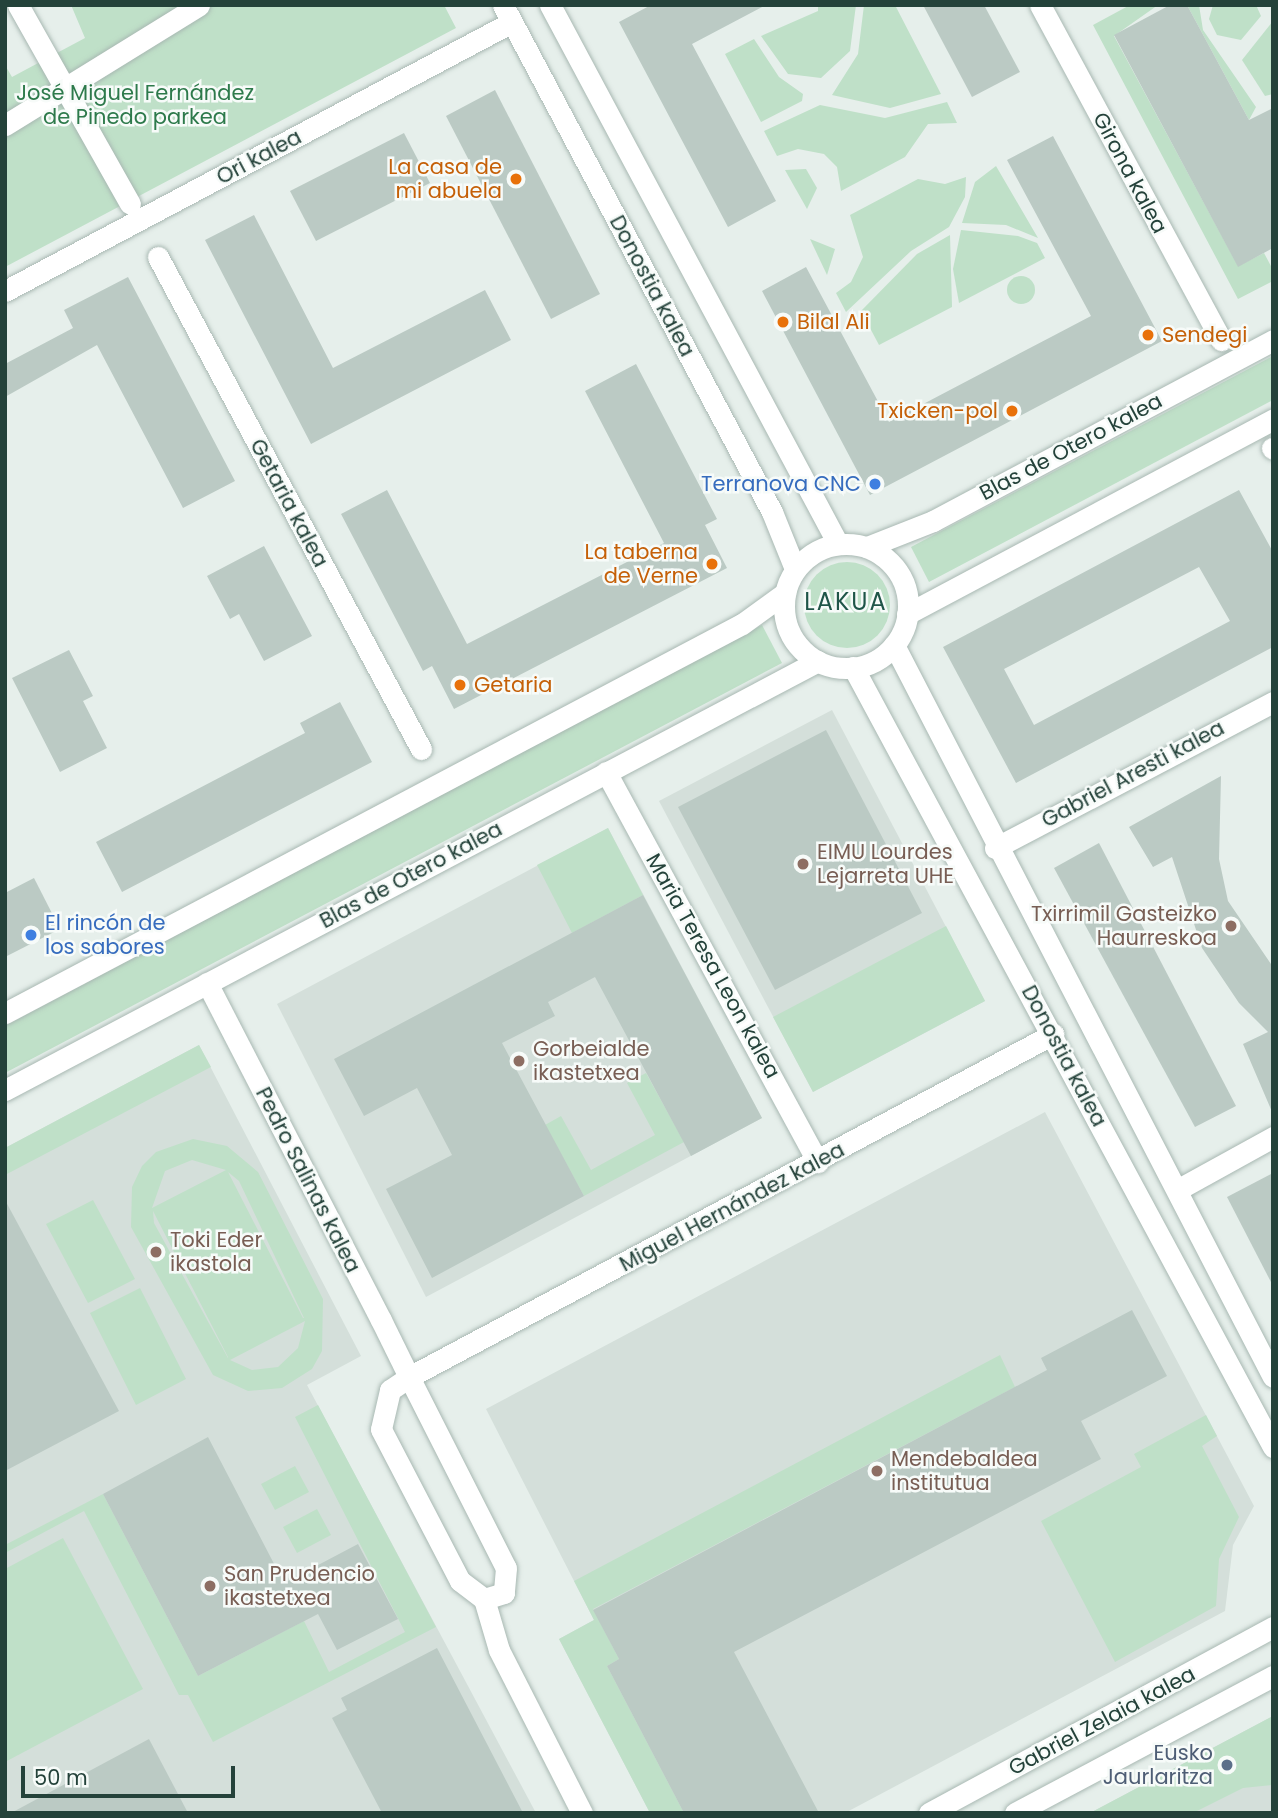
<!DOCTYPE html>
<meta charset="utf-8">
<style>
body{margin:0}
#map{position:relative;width:1278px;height:1818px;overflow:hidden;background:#e6efeb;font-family:Poppins,sans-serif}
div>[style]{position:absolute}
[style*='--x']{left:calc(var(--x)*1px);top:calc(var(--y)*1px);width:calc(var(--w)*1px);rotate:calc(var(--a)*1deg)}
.built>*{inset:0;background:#d4dfda}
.green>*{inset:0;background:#bfe0c8}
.round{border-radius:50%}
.building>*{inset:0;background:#bbcac4}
.roads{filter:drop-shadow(0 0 2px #a8b8b2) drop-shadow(0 0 2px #a8b8b2)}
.pedestrian>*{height:21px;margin:-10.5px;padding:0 10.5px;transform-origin:10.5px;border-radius:10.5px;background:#fff}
.minor>*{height:21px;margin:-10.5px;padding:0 10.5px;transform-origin:10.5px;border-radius:10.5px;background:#fff}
.minor>.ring{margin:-10.5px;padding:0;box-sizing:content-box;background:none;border:21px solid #fff;border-radius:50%}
.dots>*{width:19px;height:19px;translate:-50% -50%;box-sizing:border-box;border:4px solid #f7fbf9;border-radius:50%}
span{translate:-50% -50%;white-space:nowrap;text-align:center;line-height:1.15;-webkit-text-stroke:5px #f7fbf9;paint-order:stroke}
.park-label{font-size:21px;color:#2d7a4b}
.street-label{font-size:21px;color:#24423a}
.food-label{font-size:21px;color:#c56008}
.right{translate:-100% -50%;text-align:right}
.left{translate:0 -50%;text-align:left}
.shop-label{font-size:21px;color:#366cbe}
.education-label{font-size:21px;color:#785e54}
.service-label{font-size:21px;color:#4e5e75}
.quarter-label{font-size:24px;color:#1f5548;letter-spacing:2px}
.frame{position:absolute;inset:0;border:7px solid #24423a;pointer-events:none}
.scale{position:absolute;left:21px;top:1766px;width:214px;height:32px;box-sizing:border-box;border:4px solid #24423a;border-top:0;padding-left:9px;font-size:21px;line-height:24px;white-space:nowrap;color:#24423a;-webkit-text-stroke:5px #f7fbf9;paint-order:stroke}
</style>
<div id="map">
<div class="built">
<i style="clip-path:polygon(832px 710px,985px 1001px,813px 1092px,659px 801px)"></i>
<i style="clip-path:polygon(608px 828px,762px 1118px,426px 1297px,277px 1004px)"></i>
<i style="clip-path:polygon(199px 1045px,361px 1356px,307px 1385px,536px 1813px,5px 1813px,5px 1148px)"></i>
<i style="clip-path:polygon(1045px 1112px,1254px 1506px,1233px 1545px,1225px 1611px,845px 1813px,650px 1813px,559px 1639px,594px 1620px,486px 1409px)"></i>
<i style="clip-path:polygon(1273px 1716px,1273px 1813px,1090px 1813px)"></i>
</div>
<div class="green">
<i style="clip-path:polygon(71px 5px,444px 5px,456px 28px,5px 267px,5px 65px,12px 77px,85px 38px)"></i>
<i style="clip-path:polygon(818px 5px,856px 5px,850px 51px,821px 78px,788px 74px,761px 36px,818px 11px)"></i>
<i style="clip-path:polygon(864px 5px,895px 5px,941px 94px,890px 108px,832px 95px,858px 54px)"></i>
<i style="clip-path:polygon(1130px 5px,1158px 5px,1114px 36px,1238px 266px,1264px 253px,1273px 270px,1273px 281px,1238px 299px,1093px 25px)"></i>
<i style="clip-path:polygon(1187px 5px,1199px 5px,1203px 30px,1256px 107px,1249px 120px)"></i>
<i style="clip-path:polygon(1213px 5px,1256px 5px,1261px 16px,1241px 40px,1217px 35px,1209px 19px)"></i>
<i style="clip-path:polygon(1273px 21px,1273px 94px,1265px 96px,1242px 60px)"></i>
<i style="clip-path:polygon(754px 39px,779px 77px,803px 94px,802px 101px,761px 122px,725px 54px)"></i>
<i style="clip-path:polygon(947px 102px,957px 123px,928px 124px,905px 157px,841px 191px,837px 167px,824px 154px,798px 149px,777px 156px,764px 131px,820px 105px,885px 118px)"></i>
<i style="clip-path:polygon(996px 166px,1038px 238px,1006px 225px,962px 223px,975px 182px)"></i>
<i style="clip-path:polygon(806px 169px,817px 188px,807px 209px,785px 170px)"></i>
<i style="clip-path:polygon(966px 177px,965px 197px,949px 227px,911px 251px,846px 312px,836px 293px,851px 282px,863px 257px,850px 215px,918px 179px,945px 184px)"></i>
<i style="clip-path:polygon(961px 230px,1018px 236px,1037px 243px,1045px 258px,959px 303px,953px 269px)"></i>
<i style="clip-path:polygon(950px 235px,952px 307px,879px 345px,861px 311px,917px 254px)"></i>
<i style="clip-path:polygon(810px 239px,835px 249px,827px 275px)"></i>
<i class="round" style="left:1007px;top:276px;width:28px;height:28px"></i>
<i style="clip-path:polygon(1273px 356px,1273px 400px,929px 582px,911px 547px)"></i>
<i class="round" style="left:804px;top:562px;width:86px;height:86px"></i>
<i style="clip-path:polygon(762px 625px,782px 663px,5px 1073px,5px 1026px)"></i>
<i style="clip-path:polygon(608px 828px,643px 895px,572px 933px,537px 865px)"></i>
<i style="clip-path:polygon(946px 926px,985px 1001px,813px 1092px,773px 1017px)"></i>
<i style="clip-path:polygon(199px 1045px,211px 1067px,5px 1175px,5px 1148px)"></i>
<i style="clip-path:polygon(646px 1073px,684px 1142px,584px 1196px,545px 1125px,561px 1116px,591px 1170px,655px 1135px,627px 1083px)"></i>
<i style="clip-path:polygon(evenodd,193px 1139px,227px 1146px,258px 1172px,323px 1299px,322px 1351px,312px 1369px,282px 1388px,248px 1391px,213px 1375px,131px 1227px,132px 1187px,142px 1166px,156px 1152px,193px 1139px,192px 1160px,226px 1170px,152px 1208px,165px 1171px,192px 1160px,193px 1139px,228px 1172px,239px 1181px,304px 1318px,303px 1318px,228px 1172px,193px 1139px,153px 1211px,228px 1357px,228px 1358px,154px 1223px,153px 1211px,193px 1139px,305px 1321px,298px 1348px,278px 1367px,252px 1370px,230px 1360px,305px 1321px)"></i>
<i style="clip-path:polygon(93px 1200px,135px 1279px,88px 1303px,46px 1224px)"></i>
<i style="clip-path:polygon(140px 1288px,186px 1379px,136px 1405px,90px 1313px)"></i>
<i style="clip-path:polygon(1000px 1355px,1015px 1387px,593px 1609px,619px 1659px,607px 1666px,684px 1813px,650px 1813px,559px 1639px,594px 1620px,574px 1581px)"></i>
<i style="clip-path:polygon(318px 1405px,436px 1627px,213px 1742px,188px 1695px,179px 1695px,84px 1511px,5px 1553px,5px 1545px,103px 1494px,198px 1676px,304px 1621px,329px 1672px,405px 1632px,295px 1417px)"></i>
<i style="clip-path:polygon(1206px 1415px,1217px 1436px,1202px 1446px,1239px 1517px,1219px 1559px,1216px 1606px,1115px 1662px,1041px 1521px,1141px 1467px,1134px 1454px)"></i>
<i style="clip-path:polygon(295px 1466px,309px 1492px,275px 1510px,261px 1484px)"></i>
<i style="clip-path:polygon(317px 1509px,331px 1535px,297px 1553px,283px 1527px)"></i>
<i style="clip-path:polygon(63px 1538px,143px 1689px,5px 1762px,5px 1569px)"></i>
<i style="clip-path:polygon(1273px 1716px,1273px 1785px,1243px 1788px,1193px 1813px,1090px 1813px)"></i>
</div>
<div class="building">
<i style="clip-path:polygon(651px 5px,766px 5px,692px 44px,776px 201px,728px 227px,619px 22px)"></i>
<i style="clip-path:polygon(923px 5px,984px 5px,1020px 72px,972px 97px)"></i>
<i style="clip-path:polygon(1170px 5px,1187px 5px,1249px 120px,1273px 108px,1273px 248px,1238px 267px,1114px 35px)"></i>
<i style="clip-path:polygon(495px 90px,600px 294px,551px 319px,446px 116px)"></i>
<i style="clip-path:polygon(404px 133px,430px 183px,316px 241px,290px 191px)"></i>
<i style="clip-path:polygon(1053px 136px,1162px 341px,870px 495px,762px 291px,806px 267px,889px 422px,1051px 337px,1091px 316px,1007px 160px)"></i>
<i style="clip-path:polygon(254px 215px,333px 368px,485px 290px,511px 340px,311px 444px,205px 240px)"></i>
<i style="clip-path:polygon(128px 277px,235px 481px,183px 508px,97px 345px,5px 397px,5px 364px,73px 328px,64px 310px)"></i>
<i style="clip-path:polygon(636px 364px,717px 519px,705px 525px,727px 568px,454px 709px,432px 666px,423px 671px,341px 514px,387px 490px,467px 644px,664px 543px,585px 391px)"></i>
<i style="clip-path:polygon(evenodd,1239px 490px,1273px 552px,1273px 647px,1016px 783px,943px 647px,1239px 490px,1199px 567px,1230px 621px,1034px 725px,1004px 669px,1199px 567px)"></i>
<i style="clip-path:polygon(264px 546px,312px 636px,264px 661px,239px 614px,230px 619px,207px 576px)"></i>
<i style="clip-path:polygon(69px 650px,93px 696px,83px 701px,107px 748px,60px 772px,12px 678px)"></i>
<i style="clip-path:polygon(340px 702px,372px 762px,122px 892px,96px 842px,305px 733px,300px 723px)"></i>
<i style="clip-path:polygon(826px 730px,922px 913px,775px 990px,678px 807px)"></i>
<i style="clip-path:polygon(1221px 776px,1219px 859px,1228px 901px,1273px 967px,1273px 1114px,1243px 1044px,1268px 1032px,1239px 1003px,1202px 948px,1172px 857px,1153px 867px,1129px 827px)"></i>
<i style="clip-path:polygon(1099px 843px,1236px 1106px,1195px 1127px,1054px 868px)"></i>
<i style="clip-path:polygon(34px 878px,60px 929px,5px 957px,5px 893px)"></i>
<i style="clip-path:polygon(643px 895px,762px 1118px,691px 1156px,595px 977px,548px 1002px,555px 1016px,502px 1043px,584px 1196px,432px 1278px,386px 1189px,452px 1155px,417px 1088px,364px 1116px,334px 1059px)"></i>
<i style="clip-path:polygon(1273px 1173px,1273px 1286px,1227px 1197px)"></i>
<i style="clip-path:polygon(5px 1200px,119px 1411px,5px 1471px)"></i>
<i style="clip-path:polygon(1132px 1310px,1167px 1376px,1081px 1421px,1101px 1459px,734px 1652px,819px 1813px,684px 1813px,607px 1666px,619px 1659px,593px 1610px,1047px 1370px,1041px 1358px)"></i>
<i style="clip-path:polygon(208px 1437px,284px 1583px,358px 1544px,398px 1619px,337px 1650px,318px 1614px,198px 1676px,103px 1494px)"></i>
<i style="clip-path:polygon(437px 1648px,523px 1813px,382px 1813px,332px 1718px,347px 1710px,341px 1698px)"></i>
<i style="clip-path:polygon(149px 1739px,188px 1813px,11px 1813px)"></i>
</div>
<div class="roads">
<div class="pedestrian">
<i style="--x:18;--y:5;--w:228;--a:60.6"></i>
<i style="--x:1040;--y:5;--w:381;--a:61.6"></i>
<i style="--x:5;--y:125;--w:228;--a:-31.7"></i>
<i style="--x:158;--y:257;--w:558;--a:61.87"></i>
<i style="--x:1272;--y:448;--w:1;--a:45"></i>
</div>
<div class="minor">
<i style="--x:503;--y:5;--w:574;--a:62.05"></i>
<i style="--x:772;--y:512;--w:61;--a:68"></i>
<i style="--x:550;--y:5;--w:611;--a:61.88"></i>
<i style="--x:5;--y:291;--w:574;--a:-27.95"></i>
<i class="ring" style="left:784px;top:544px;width:103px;height:103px"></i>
<i style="--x:867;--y:547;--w:71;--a:-21.5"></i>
<i style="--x:933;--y:521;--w:385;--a:-28"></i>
<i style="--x:907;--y:614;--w:415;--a:-28"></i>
<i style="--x:894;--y:645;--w:824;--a:62.63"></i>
<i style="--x:853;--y:667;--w:886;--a:61.7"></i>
<i style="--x:606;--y:772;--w:444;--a:61.5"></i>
<i style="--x:995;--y:848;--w:314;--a:-27.7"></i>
<i style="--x:207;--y:983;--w:379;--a:62.7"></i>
<i style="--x:381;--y:1320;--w:64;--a:63.8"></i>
<i style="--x:409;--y:1377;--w:214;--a:63.1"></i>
<i style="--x:506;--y:1568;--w:25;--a:95"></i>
<i style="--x:504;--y:1593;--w:21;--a:163"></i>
<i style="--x:484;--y:1599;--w:30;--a:-143"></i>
<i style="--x:460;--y:1581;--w:171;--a:-117.5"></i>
<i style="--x:381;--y:1429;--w:40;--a:-77"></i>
<i style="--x:390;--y:1390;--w:23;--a:-34"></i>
<i style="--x:409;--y:1377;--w:730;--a:-28.04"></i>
<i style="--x:5;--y:1013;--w:833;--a:-27.83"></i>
<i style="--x:742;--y:624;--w:53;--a:-35.8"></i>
<i style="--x:5;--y:1090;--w:919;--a:-27.82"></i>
<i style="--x:1177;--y:1190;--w:110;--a:-28.9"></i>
<i style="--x:484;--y:1599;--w:53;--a:73.6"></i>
<i style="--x:499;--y:1650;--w:183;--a:63"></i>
<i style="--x:929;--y:1813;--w:391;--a:-28.4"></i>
<i style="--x:1015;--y:1813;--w:292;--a:-28"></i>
</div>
</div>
<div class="dots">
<i style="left:516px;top:179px;background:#e8710a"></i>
<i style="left:783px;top:322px;background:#e8710a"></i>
<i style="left:1148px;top:335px;background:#e8710a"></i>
<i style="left:1012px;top:411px;background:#e8710a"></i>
<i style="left:875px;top:484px;background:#3f7fe0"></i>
<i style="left:712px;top:564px;background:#e8710a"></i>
<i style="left:460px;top:685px;background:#e8710a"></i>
<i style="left:803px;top:864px;background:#8d6e63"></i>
<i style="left:1231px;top:926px;background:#8d6e63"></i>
<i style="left:31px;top:935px;background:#3f7fe0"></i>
<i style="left:519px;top:1061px;background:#8d6e63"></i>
<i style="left:156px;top:1252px;background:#8d6e63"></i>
<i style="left:877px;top:1471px;background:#8d6e63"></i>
<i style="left:210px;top:1586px;background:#8d6e63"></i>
<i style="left:1227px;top:1765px;background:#5c6f8a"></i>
</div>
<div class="park-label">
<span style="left:135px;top:105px">José Miguel Fernández<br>de Pinedo parkea</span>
</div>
<div class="street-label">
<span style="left:259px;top:157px;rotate:-28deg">Ori kalea</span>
<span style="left:1130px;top:173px;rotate:62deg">Girona kalea</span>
<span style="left:652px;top:286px;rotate:62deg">Donostia kalea</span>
<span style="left:1071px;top:447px;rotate:-28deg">Blas de Otero kalea</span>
<span style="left:289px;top:503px;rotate:62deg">Getaria kalea</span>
<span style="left:1133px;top:774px;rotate:-28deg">Gabriel Aresti kalea</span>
<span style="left:411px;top:875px;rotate:-28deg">Blas de Otero kalea</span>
<span style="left:713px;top:966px;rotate:61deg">Maria Teresa Leon kalea</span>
<span style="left:1064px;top:1056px;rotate:62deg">Donostia kalea</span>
<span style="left:308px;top:1180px;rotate:63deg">Pedro Salinas kalea</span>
<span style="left:732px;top:1207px;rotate:-28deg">Miguel Hernández kalea</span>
<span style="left:1102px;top:1721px;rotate:-28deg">Gabriel Zelaia kalea</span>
</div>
<div class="food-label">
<span class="right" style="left:502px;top:179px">La casa de<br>mi abuela</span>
<span class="left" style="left:797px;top:322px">Bilal Ali</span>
<span class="left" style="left:1162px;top:335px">Sendegi</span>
<span class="right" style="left:998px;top:411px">Txicken-pol</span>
<span class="right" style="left:698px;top:564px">La taberna<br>de Verne</span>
<span class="left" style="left:474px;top:685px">Getaria</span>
</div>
<div class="shop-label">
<span class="right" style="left:861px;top:484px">Terranova CNC</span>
<span class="left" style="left:45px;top:935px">El rincón de<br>los sabores</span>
</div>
<div class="education-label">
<span class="left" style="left:817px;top:864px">EIMU Lourdes<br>Lejarreta UHE</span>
<span class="right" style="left:1217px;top:926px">Txirrimil Gasteizko<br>Haurreskoa</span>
<span class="left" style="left:533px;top:1061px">Gorbeialde<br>ikastetxea</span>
<span class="left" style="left:170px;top:1252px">Toki Eder<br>ikastola</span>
<span class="left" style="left:891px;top:1471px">Mendebaldea<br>institutua</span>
<span class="left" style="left:224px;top:1586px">San Prudencio<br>ikastetxea</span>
</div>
<div class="service-label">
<span class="right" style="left:1213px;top:1765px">Eusko<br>Jaurlaritza</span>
</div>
<div class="quarter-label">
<span style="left:846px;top:602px">LAKUA</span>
</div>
<div class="frame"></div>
<div class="scale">50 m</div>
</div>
